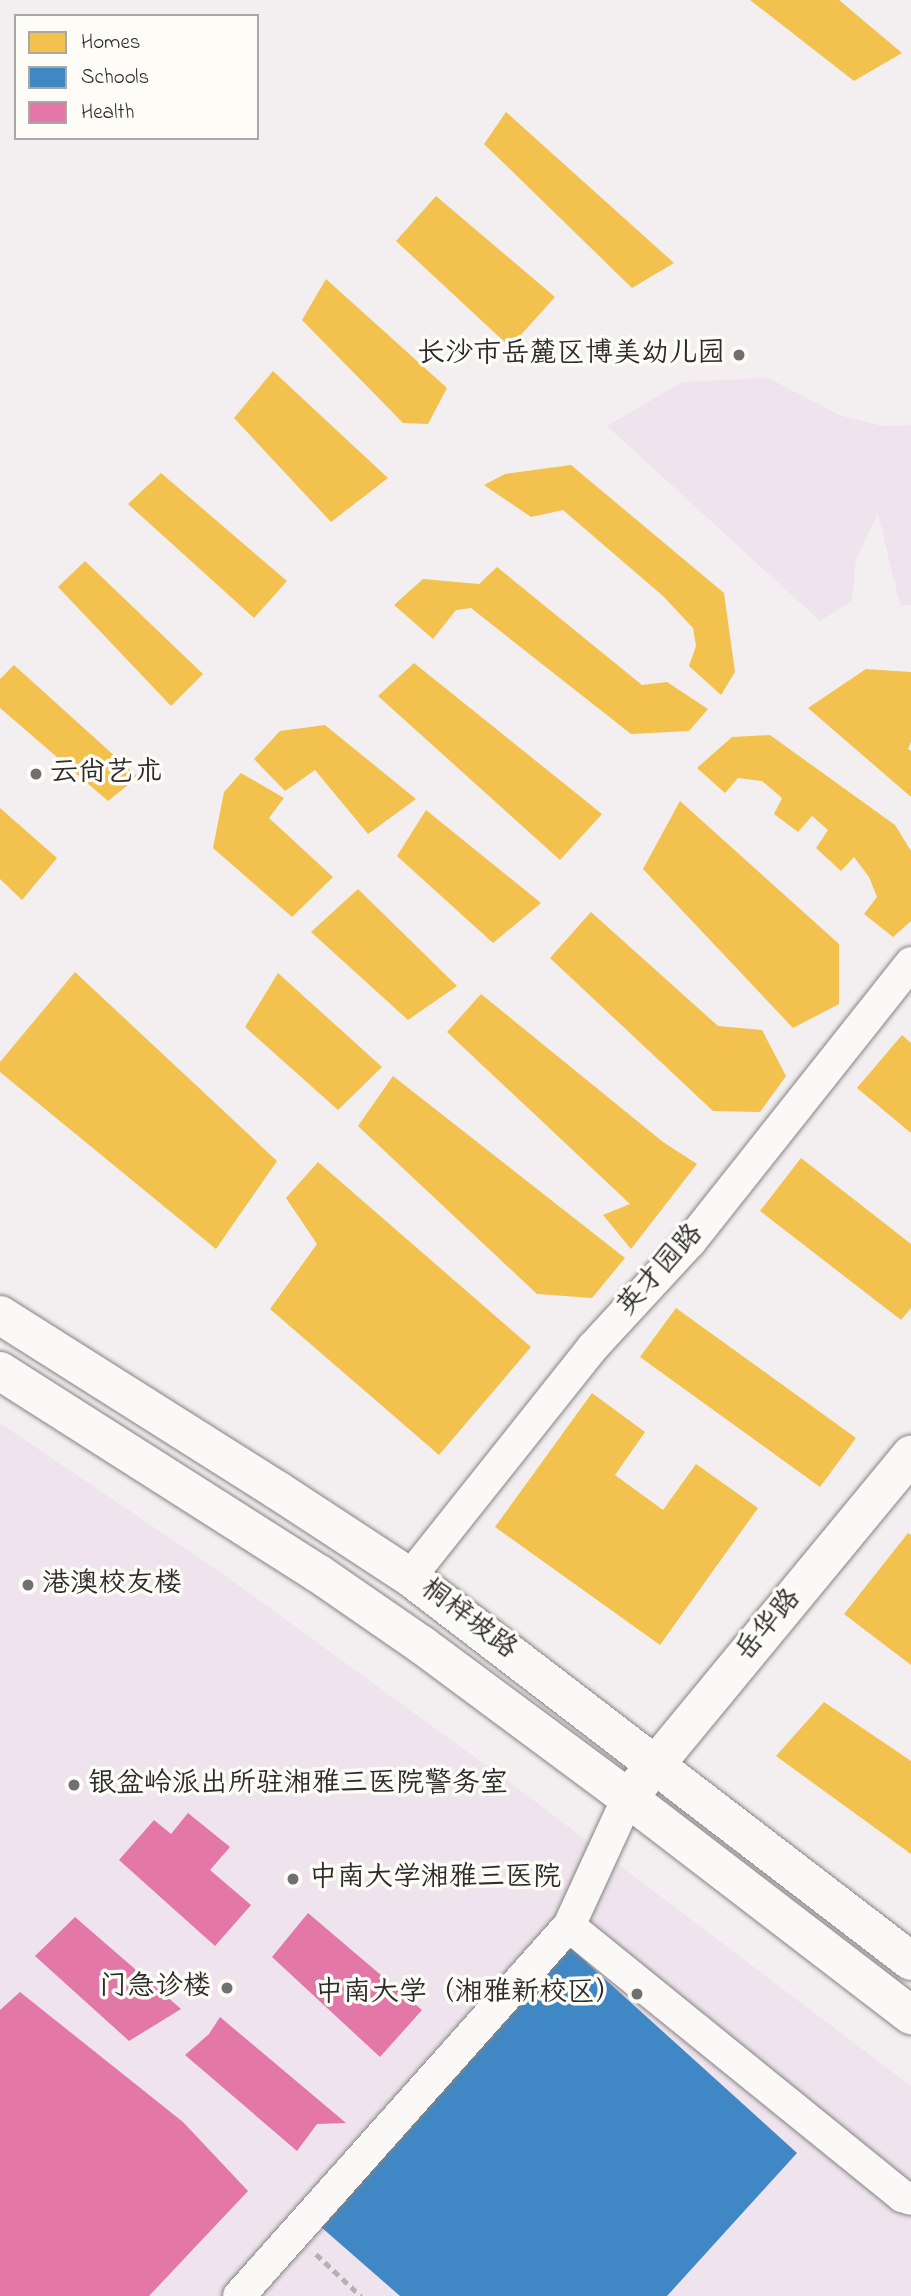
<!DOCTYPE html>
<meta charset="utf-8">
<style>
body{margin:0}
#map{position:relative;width:911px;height:2296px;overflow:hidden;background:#f3eff1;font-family:"Indie Flower","LXGW WenKai TC",sans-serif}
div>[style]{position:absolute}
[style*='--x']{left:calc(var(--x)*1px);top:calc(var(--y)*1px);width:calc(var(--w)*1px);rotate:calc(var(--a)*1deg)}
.built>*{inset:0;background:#efe4ed}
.homes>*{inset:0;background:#f2c14e}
.schools>*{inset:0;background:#3f88c5}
.health>*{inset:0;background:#e377a8}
.path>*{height:4.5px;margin-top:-2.25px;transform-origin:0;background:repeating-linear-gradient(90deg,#b3b2b1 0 7px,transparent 0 12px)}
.roads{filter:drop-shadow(0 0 2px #858384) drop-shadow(0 0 2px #858384)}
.minor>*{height:32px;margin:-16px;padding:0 16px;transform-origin:16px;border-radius:16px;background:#faf9f8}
.tertiary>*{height:38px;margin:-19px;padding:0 19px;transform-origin:19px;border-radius:19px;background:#faf9f8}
.primary>*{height:38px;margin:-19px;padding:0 19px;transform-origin:19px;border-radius:19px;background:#faf9f8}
.dots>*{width:19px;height:19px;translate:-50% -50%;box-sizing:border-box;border:4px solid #fdfcf7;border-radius:50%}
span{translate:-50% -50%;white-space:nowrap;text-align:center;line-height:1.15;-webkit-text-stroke:7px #fdfcf7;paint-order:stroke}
.poi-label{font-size:28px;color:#2b2b2b}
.right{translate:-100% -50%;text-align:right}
.left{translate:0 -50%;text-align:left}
.street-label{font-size:28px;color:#2b2b2b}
.legend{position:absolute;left:14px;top:14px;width:245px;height:126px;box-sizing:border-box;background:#fdfcf7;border:2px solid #a9a8a5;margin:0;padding:9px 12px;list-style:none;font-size:21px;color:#2b2b2b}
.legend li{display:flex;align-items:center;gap:14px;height:35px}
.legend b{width:35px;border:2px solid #a9a8a5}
</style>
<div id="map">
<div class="built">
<i style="clip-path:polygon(768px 378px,842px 416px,882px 426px,911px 425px,911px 605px,900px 605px,878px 514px,856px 559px,852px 601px,820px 621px,607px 426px,682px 382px)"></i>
<i style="clip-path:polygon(0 1423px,223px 1574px,524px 1793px,911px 2086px,911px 2296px,0 2296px)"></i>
</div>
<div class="homes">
<i style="clip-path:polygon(750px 0,839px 0,902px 53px,854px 81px)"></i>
<i style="clip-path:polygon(506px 112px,674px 263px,632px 288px,484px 144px)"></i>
<i style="clip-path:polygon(436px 196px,555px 297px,510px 347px,396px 241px)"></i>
<i style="clip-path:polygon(326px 279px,447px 388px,428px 424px,403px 423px,302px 320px)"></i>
<i style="clip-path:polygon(273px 371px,388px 478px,331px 522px,234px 418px)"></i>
<i style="clip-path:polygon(571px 465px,724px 593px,735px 672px,721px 695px,689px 666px,696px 646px,693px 628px,663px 596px,563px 510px,531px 517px,484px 485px,505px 474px)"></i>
<i style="clip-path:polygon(161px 473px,287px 581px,254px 618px,128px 504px)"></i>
<i style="clip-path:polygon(85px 561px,203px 674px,171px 706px,58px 587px)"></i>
<i style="clip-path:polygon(497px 567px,642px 685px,667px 682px,708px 709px,689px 731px,631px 734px,471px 608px,456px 610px,433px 639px,394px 605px,423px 579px,479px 584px)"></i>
<i style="clip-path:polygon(414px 663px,602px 814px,560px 860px,378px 696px)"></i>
<i style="clip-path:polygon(14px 665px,138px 777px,108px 801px,0 708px,0 679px)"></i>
<i style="clip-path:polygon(866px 669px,911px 672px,911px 742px,908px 749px,911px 751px,911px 797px,808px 708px)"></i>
<i style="clip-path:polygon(325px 725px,416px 799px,368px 834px,315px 770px,285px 791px,254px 759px,280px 731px)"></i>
<i style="clip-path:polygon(770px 735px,895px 825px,911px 851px,911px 921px,893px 937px,864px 914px,877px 897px,869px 877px,854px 857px,841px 871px,816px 848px,828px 830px,812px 816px,798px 832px,774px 814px,782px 798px,762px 781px,738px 778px,725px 793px,697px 768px,732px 737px)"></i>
<i style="clip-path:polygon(241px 773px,284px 798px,269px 818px,333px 877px,292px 917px,213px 848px,224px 792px)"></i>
<i style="clip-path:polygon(680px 801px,839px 944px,839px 1004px,793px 1028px,643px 869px)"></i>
<i style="clip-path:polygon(0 808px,57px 858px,22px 900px,0 879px)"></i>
<i style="clip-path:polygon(426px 810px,541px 903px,493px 943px,397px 856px)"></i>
<i style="clip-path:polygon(358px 889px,457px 986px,408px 1020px,311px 932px)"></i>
<i style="clip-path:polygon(591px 912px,718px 1026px,762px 1030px,786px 1076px,760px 1112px,713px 1111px,550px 958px)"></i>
<i style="clip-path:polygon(75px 972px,277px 1161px,216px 1249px,0 1072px,0 1062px)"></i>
<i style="clip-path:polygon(278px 973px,382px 1067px,338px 1110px,245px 1027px)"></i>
<i style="clip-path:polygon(481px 994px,663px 1142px,697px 1164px,631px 1249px,603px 1215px,630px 1204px,447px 1032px)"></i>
<i style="clip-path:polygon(902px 1035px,911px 1043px,911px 1133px,857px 1088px)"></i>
<i style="clip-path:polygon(393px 1076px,625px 1258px,592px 1298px,537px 1294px,358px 1126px)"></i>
<i style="clip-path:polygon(801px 1158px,911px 1244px,911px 1308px,901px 1320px,760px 1211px)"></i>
<i style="clip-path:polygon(318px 1162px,531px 1347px,439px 1455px,270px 1309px,317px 1244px,286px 1198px)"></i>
<i style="clip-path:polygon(676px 1308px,856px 1438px,820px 1487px,640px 1357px)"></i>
<i style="clip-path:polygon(592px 1393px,645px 1432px,615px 1475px,663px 1510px,696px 1464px,758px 1508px,660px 1645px,495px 1527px)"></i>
<i style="clip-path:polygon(908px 1533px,911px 1535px,911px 1665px,844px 1614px)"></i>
<i style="clip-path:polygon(824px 1702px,911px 1761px,911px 1854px,776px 1756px)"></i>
</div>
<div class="schools">
<i style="clip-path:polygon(563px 1941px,797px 2153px,667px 2296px,400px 2296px,313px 2220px)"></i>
</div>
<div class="health">
<i style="clip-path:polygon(188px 1813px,230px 1847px,210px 1870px,251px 1905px,215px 1946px,119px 1860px,154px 1820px,171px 1834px)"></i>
<i style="clip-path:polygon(308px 1913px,422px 2010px,380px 2057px,272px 1957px)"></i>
<i style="clip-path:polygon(75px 1917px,181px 2009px,129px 2041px,35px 1956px)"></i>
<i style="clip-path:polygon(20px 1992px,183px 2122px,248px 2191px,149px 2296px,0 2296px,0 2010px)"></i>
<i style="clip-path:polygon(220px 2017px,346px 2123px,317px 2124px,297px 2151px,185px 2055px,209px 2034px)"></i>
</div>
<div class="path">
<i style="--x:316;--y:2254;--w:62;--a:43"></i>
</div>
<div class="roads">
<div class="minor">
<i style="--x:410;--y:1577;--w:294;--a:-51.5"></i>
<i style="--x:593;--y:1347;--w:143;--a:-47.3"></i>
<i style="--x:690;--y:1242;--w:356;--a:-51.6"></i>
<i style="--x:569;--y:1926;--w:429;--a:39"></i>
<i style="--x:902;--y:2196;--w:9;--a:18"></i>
<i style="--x:239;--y:2296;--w:496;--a:-48.3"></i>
<i style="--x:569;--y:1926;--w:141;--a:-65.3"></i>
</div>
<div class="tertiary">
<i style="--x:628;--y:1798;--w:445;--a:-50.5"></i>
</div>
<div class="primary">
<i style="--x:0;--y:1315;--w:328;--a:32.3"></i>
<i style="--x:277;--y:1490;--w:159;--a:33.2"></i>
<i style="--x:410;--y:1577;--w:631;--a:37.47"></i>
<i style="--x:0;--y:1371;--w:378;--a:32.5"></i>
<i style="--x:319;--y:1574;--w:125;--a:34.6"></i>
<i style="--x:422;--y:1645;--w:257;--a:36.6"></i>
<i style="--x:628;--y:1798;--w:357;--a:37.5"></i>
</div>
</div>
<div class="dots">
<i style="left:739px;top:355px;background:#717070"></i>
<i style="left:36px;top:774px;background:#717070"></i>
<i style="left:28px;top:1585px;background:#717070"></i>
<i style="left:74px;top:1785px;background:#717070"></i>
<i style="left:293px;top:1879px;background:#717070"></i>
<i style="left:227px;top:1988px;background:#717070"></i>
<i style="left:637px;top:1994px;background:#717070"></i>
</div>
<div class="poi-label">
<span class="right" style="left:725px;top:355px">长沙市岳麓区博美幼儿园</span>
<span class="left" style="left:50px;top:774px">云尚艺术</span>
<span class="left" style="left:42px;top:1585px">港澳校友楼</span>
<span class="left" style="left:88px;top:1785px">银盆岭派出所驻湘雅三医院警务室</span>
<span class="left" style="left:309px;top:1879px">中南大学湘雅三医院</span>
<span class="right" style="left:211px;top:1988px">门急诊楼</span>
<span class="right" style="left:623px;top:1994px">中南大学（湘雅新校区）</span>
</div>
<div class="street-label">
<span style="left:661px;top:1271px;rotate:-48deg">英才园路</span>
<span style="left:468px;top:1620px;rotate:37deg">桐梓坡路</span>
<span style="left:769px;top:1626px;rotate:-50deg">岳华路</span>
</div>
<ul class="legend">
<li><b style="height:19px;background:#f2c14e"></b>Homes</li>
<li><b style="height:19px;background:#3f88c5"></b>Schools</li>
<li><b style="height:19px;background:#e377a8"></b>Health</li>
</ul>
</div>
